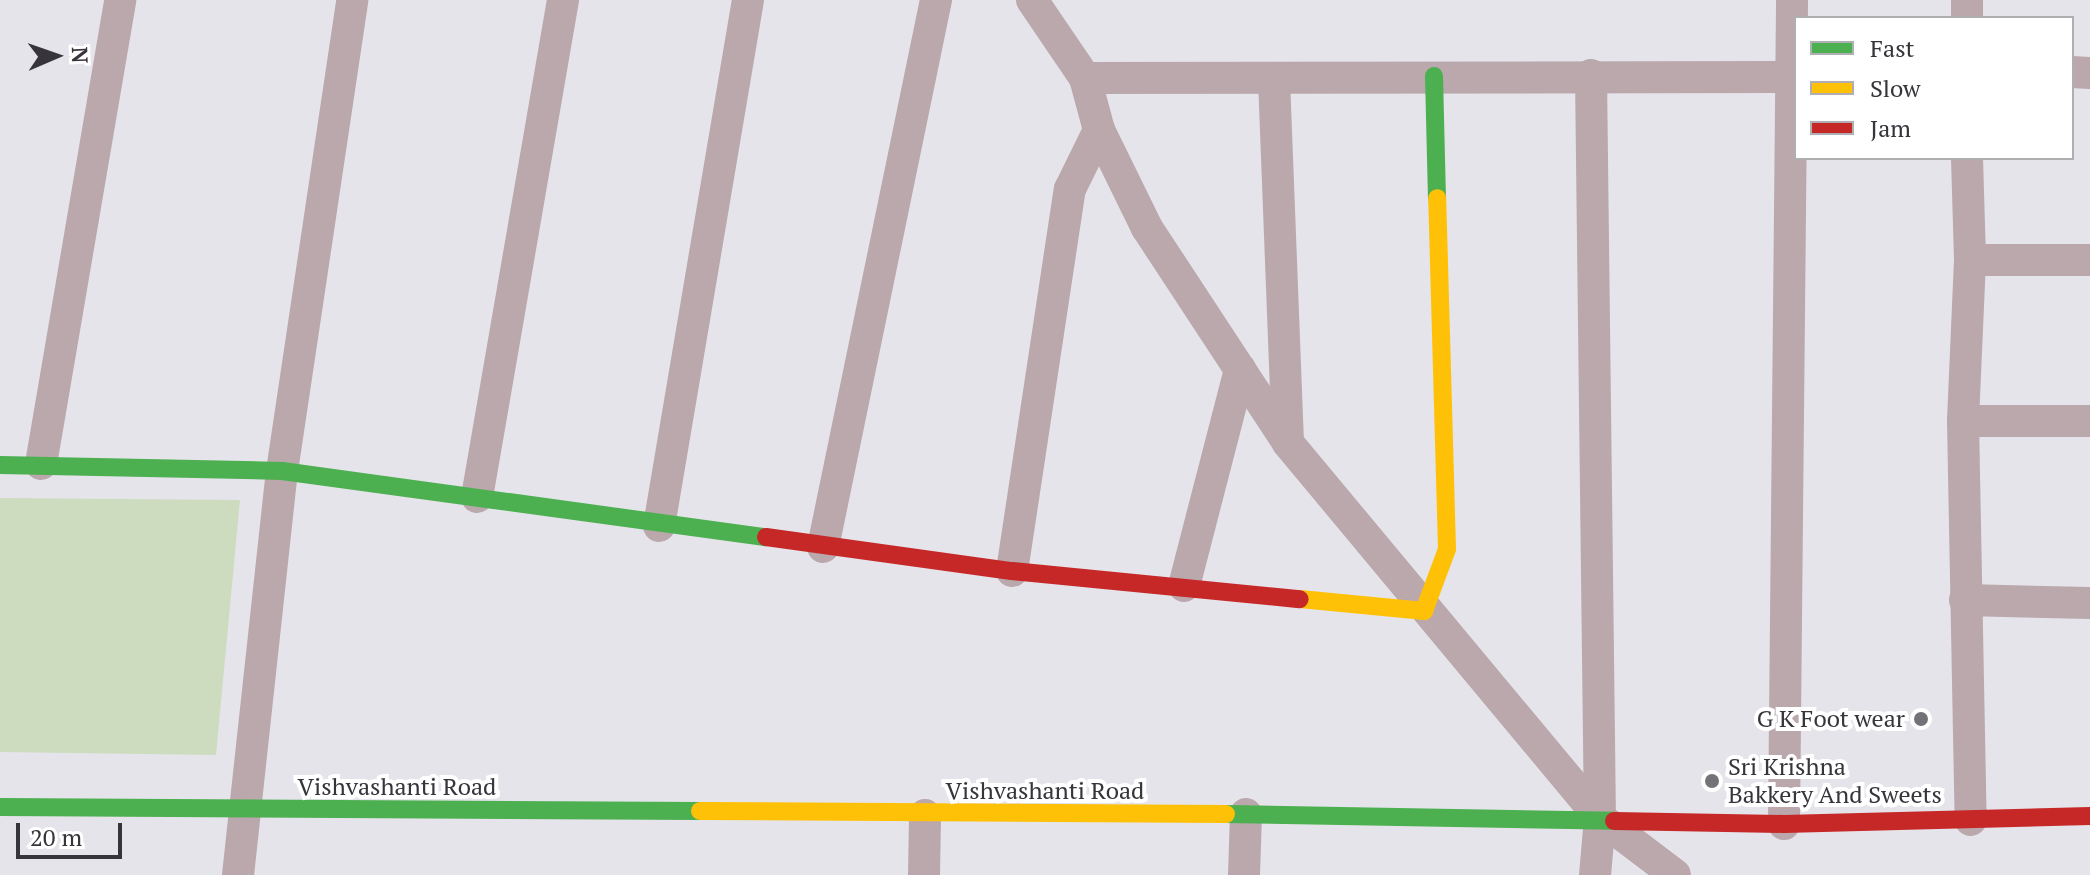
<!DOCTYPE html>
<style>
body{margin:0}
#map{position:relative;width:2090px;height:875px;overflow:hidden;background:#e5e4ea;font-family:"PT Serif",serif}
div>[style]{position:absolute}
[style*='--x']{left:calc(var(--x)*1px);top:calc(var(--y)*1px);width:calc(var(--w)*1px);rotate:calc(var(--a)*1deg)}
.green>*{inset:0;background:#cddcbf}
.street>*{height:32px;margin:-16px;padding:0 16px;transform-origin:16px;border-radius:16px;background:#baa8ac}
.fast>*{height:18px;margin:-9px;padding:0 9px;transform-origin:9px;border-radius:9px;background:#4caf50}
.slow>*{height:18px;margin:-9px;padding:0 9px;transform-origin:9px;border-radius:9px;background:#ffc107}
.jam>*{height:18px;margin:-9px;padding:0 9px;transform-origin:9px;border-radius:9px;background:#c62828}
.dots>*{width:22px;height:22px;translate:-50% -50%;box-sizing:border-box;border:4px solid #fff;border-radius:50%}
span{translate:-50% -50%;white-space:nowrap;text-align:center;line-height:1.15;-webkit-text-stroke:8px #fff;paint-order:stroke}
.poi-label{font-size:24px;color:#37353b}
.right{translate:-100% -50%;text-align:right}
.left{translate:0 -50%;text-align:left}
.street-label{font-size:24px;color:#37353b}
.legend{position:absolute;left:1794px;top:16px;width:280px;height:144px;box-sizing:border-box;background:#fff;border:2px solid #afaeb1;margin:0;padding:10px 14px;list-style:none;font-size:24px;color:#37353b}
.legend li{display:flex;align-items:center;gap:16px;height:40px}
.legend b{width:40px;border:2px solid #afaeb1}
.north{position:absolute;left:16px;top:16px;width:80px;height:80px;-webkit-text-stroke:6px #fff;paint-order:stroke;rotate:88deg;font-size:22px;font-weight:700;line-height:32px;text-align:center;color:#37353b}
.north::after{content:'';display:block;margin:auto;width:28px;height:36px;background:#37353b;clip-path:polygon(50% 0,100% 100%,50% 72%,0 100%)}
.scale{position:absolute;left:16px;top:823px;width:106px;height:36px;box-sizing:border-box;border:4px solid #37353b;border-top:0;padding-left:10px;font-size:24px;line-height:28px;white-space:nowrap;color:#37353b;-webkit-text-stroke:6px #fff;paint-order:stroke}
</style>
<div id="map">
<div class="green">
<i style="clip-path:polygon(0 498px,240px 500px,216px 755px,0 752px)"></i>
</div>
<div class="street">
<i style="--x:1032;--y:0;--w:94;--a:55.8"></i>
<i style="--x:1085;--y:78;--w:54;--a:74.9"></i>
<i style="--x:1099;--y:130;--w:109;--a:63.9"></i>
<i style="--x:1147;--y:228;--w:257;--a:56.7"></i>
<i style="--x:1288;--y:443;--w:488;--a:50.2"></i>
<i style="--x:1600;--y:818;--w:94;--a:37.2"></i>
<i style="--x:1967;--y:18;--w:18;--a:-90"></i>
<i style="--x:2072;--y:72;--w:18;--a:3"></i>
<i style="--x:1591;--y:75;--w:743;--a:89.31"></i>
<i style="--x:1600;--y:818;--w:57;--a:95"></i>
<i style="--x:1085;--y:78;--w:711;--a:-0.08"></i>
<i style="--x:1274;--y:79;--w:364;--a:87.8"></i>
<i style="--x:1967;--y:158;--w:102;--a:88.3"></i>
<i style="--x:1970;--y:260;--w:161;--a:92.5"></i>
<i style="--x:1963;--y:421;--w:399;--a:88.9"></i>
<i style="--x:1970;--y:260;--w:120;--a:0"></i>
<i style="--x:1963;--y:421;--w:127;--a:0"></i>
<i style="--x:41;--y:464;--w:471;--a:-80.3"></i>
<i style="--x:477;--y:497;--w:504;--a:-80.18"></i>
<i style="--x:659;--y:526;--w:533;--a:-80.4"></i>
<i style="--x:823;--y:547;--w:559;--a:-78.33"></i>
<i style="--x:1012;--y:571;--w:386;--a:-81.4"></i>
<i style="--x:1070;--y:189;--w:66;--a:-63.8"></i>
<i style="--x:1184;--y:586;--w:224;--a:-75.5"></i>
<i style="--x:1965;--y:600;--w:125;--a:1.4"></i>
<i style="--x:1784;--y:824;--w:824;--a:-89.44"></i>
<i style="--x:238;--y:875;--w:406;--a:-83.8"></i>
<i style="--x:282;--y:471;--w:476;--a:-81.5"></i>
<i style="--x:924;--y:875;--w:60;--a:-89"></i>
<i style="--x:1244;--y:875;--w:61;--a:-88.1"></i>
</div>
<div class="fast">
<i style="--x:1434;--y:76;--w:122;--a:88.6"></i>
<i style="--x:0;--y:465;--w:282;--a:1.2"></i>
<i style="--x:282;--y:471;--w:488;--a:7.8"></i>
<i style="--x:0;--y:807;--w:700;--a:0.33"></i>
<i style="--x:1226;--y:814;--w:388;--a:1"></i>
</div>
<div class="slow">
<i style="--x:1300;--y:599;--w:125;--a:5.5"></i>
<i style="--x:1424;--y:611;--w:66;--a:-69.6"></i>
<i style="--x:1447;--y:549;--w:351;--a:-91.6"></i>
<i style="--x:700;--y:811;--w:526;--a:0.33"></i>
</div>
<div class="jam">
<i style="--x:766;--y:537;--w:248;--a:7.9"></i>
<i style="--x:1012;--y:571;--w:289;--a:5.6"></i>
<i style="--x:1614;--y:821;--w:170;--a:1"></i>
<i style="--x:1784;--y:824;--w:306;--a:-1.5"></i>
</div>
<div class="dots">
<i style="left:1921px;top:719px;background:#747278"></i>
<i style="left:1712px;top:781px;background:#747278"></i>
</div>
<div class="poi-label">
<span class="right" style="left:1905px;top:719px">G K Foot wear</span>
<span class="left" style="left:1728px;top:781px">Sri Krishna<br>Bakkery And Sweets</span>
</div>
<div class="street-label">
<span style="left:397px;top:787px">Vishvashanti Road</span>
<span style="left:1045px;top:791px">Vishvashanti Road</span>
</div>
<ul class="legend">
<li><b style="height:10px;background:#4caf50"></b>Fast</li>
<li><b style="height:10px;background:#ffc107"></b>Slow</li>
<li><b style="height:10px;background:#c62828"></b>Jam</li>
</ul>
<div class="north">N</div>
<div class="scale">20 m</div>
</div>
